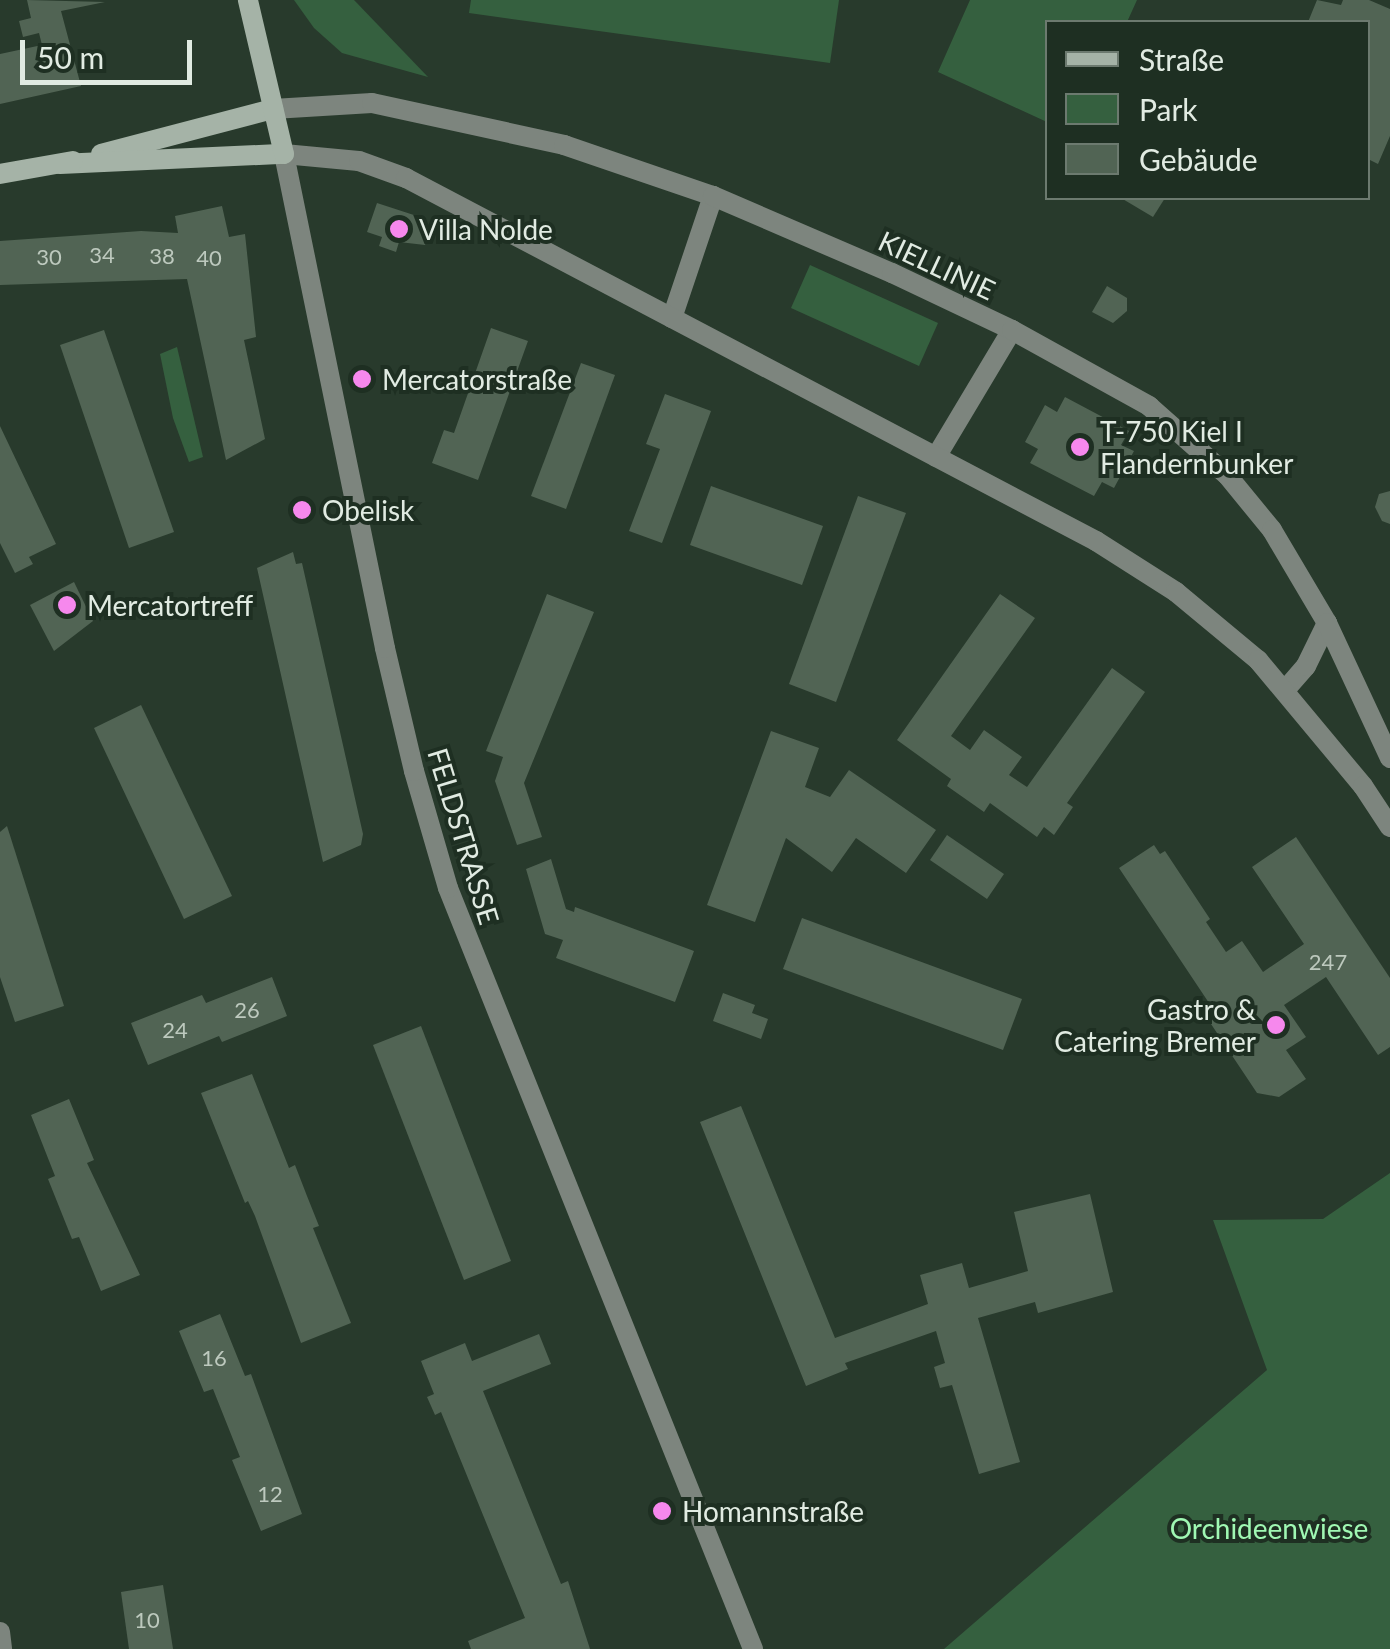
<!DOCTYPE html>
<meta charset="utf-8">
<style>
body{margin:0}
#map{position:relative;width:1390px;height:1649px;overflow:hidden;background:#283a2c;font-family:Lato,sans-serif}
div>[style]{position:absolute}
[style*='--x']{left:calc(var(--x)*1px);top:calc(var(--y)*1px);width:calc(var(--w)*1px);rotate:calc(var(--a)*1deg)}
.green>*{inset:0;background:#35603f}
.building>*{inset:0;background:#516454}
.minor>*{height:20px;margin:-10px;padding:0 10px;transform-origin:10px;border-radius:10px;background:#7d857e}
.tertiary>*{height:20px;margin:-10px;padding:0 10px;transform-origin:10px;border-radius:10px;background:#7d857e}
.secondary>*{height:20px;margin:-10px;padding:0 10px;transform-origin:10px;border-radius:10px;background:#a5b3a7}
.dots>*{width:28px;height:28px;translate:-50% -50%;box-sizing:border-box;border:5px solid #1e2f22;border-radius:50%}
span{translate:-50% -50%;white-space:nowrap;text-align:center;line-height:1.15;-webkit-text-stroke:8px #1e2f22;paint-order:stroke}
.number-label{font-size:22px;color:#bdc9be}
.number-label span{-webkit-text-stroke-width:0}
.poi-label{font-size:28px;color:#e1ebe2}
.left{translate:0 -50%;text-align:left}
.right{translate:-100% -50%;text-align:right}
.street-label{font-size:28px;color:#e1ebe2}
.park-label{font-size:28px;color:#a0f8b3}
.legend{position:absolute;left:1045px;top:20px;width:325px;height:180px;box-sizing:border-box;background:#1e2f22;border:2px solid #6c7a6f;margin:0;padding:12px 18px;list-style:none;font-size:30px;color:#e1ebe2}
.legend li{display:flex;align-items:center;gap:20px;height:50px}
.legend b{width:50px;border:2px solid #6c7a6f}
.scale{position:absolute;left:20px;top:40px;width:172px;height:45px;box-sizing:border-box;border:5px solid #e1ebe2;border-top:0;padding-left:12px;font-size:30px;line-height:35px;white-space:nowrap;color:#e1ebe2;-webkit-text-stroke:8px #1e2f22;paint-order:stroke}
</style>
<div id="map">
<div class="green">
<i style="clip-path:polygon(294px 0,354px 0,428px 77px,342px 53px,314px 28px)"></i>
<i style="clip-path:polygon(471px 0,839px 0,830px 63px,469px 13px)"></i>
<i style="clip-path:polygon(970px 0,1137px 0,1127px 22px,1048px 22px,1047px 122px,938px 72px)"></i>
<i style="clip-path:polygon(810px 265px,938px 323px,919px 366px,791px 308px)"></i>
<i style="clip-path:polygon(177px 347px,203px 457px,189px 462px,173px 418px,160px 354px)"></i>
<i style="clip-path:polygon(1390px 1173px,1390px 1649px,944px 1649px,1267px 1370px,1213px 1220px,1323px 1219px)"></i>
</div>
<div class="building">
<i style="clip-path:polygon(27px 0,105px 2px,61px 11px,81px 86px,0 104px,0 54px,42px 45px,39px 33px,23px 37px,19px 21px,31px 18px)"></i>
<i style="clip-path:polygon(1317px 0,1341px 5px,1343px 0,1369px 0,1390px 9px,1390px 136px,1378px 164px,1368px 159px,1368px 22px,1308px 22px)"></i>
<i style="clip-path:polygon(1121px 198px,1165px 198px,1153px 217px)"></i>
<i style="clip-path:polygon(377px 203px,423px 218px,421px 223px,431px 226px,425px 245px,399px 242px,396px 252px,379px 246px,382px 237px,367px 232px)"></i>
<i style="clip-path:polygon(222px 206px,229px 237px,245px 234px,256px 337px,244px 340px,265px 439px,226px 460px,187px 279px,0 285px,0 241px,141px 231px,178px 233px,175px 216px)"></i>
<i style="clip-path:polygon(1107px 286px,1127px 298px,1127px 311px,1113px 323px,1092px 312px)"></i>
<i style="clip-path:polygon(491px 328px,528px 341px,478px 480px,432px 463px,444px 430px,454px 433px)"></i>
<i style="clip-path:polygon(104px 330px,174px 532px,129px 548px,60px 345px)"></i>
<i style="clip-path:polygon(581px 363px,615px 375px,566px 509px,531px 496px)"></i>
<i style="clip-path:polygon(665px 394px,711px 411px,662px 543px,629px 531px,660px 449px,646px 444px)"></i>
<i style="clip-path:polygon(1065px 397px,1129px 431px,1121px 445px,1134px 451px,1114px 488px,1102px 482px,1094px 496px,1030px 463px,1038px 449px,1025px 442px,1045px 405px,1057px 412px)"></i>
<i style="clip-path:polygon(0 426px,56px 544px,29px 557px,33px 564px,15px 573px,0 543px)"></i>
<i style="clip-path:polygon(711px 486px,823px 526px,802px 585px,690px 545px)"></i>
<i style="clip-path:polygon(1390px 491px,1390px 524px,1382px 521px,1375px 507px,1379px 494px)"></i>
<i style="clip-path:polygon(858px 496px,906px 513px,836px 702px,789px 684px)"></i>
<i style="clip-path:polygon(293px 552px,296px 564px,302px 563px,363px 834px,361px 845px,323px 862px,257px 568px)"></i>
<i style="clip-path:polygon(74px 582px,93px 621px,54px 651px,30px 605px)"></i>
<i style="clip-path:polygon(547px 594px,594px 612px,524px 783px,542px 837px,517px 845px,495px 781px,503px 757px,486px 751px)"></i>
<i style="clip-path:polygon(1000px 594px,1035px 618px,951px 736px,970px 750px,984px 730px,1022px 757px,1009px 775px,1027px 787px,1112px 668px,1145px 692px,1067px 803px,1073px 807px,1054px 835px,1044px 827px,1037px 837px,990px 803px,984px 812px,947px 786px,951px 779px,897px 740px)"></i>
<i style="clip-path:polygon(141px 705px,232px 896px,184px 919px,94px 728px)"></i>
<i style="clip-path:polygon(771px 731px,819px 748px,805px 787px,830px 797px,849px 770px,936px 830px,906px 873px,856px 838px,832px 872px,786px 838px,755px 922px,707px 905px)"></i>
<i style="clip-path:polygon(7px 826px,64px 1006px,15px 1022px,0 977px,0 832px)"></i>
<i style="clip-path:polygon(947px 835px,1004px 874px,987px 899px,930px 860px)"></i>
<i style="clip-path:polygon(1296px 837px,1390px 978px,1390px 1047px,1378px 1055px,1326px 977px,1284px 1005px,1306px 1037px,1286px 1050px,1306px 1079px,1279px 1097px,1257px 1093px,1207px 1018px,1215px 1012px,1119px 868px,1154px 845px,1160px 854px,1165px 851px,1210px 919px,1206px 922px,1226px 952px,1242px 941px,1263px 972px,1304px 944px,1252px 867px)"></i>
<i style="clip-path:polygon(551px 859px,566px 909px,574px 912px,575px 907px,694px 951px,675px 1002px,556px 958px,563px 940px,545px 934px,526px 869px)"></i>
<i style="clip-path:polygon(802px 918px,1022px 999px,1003px 1050px,783px 969px)"></i>
<i style="clip-path:polygon(272px 977px,287px 1016px,222px 1042px,219px 1036px,148px 1065px,131px 1023px,202px 995px,206px 1003px)"></i>
<i style="clip-path:polygon(723px 993px,755px 1005px,752px 1013px,768px 1019px,761px 1039px,713px 1021px)"></i>
<i style="clip-path:polygon(421px 1026px,511px 1261px,464px 1280px,373px 1045px)"></i>
<i style="clip-path:polygon(252px 1074px,289px 1168px,295px 1165px,307px 1196px,319px 1226px,313px 1228px,351px 1323px,301px 1343px,255px 1216px,248px 1201px,245px 1203px,201px 1093px)"></i>
<i style="clip-path:polygon(69px 1099px,94px 1160px,87px 1163px,140px 1275px,101px 1291px,79px 1237px,72px 1239px,48px 1179px,55px 1176px,31px 1115px)"></i>
<i style="clip-path:polygon(741px 1106px,835px 1338px,928px 1304px,920px 1275px,962px 1263px,969px 1288px,1028px 1271px,1014px 1212px,1090px 1194px,1113px 1292px,1038px 1313px,1035px 1302px,978px 1318px,1020px 1462px,979px 1474px,952px 1385px,940px 1388px,934px 1367px,945px 1363px,936px 1331px,845px 1363px,848px 1369px,806px 1386px,700px 1122px)"></i>
<i style="clip-path:polygon(220px 1314px,245px 1376px,251px 1374px,302px 1514px,261px 1531px,232px 1460px,240px 1457px,213px 1389px,204px 1392px,179px 1331px)"></i>
<i style="clip-path:polygon(539px 1334px,551px 1364px,483px 1391px,561px 1584px,568px 1581px,590px 1649px,471px 1649px,468px 1641px,525px 1618px,441px 1412px,435px 1415px,427px 1397px,434px 1394px,421px 1361px,465px 1343px,472px 1361px)"></i>
<i style="clip-path:polygon(163px 1585px,173px 1649px,129px 1649px,121px 1592px)"></i>
</div>
<div class="minor">
<i style="--x:672;--y:318;--w:129;--a:-71.4"></i>
<i style="--x:936;--y:457;--w:148;--a:-59.1"></i>
<i style="--x:1286;--y:689;--w:30;--a:-49"></i>
<i style="--x:1306;--y:666;--w:48;--a:-64"></i>
<i style="--x:0;--y:1632;--w:17;--a:83"></i>
</div>
<div class="tertiary">
<i style="--x:273;--y:109;--w:99;--a:-3.5"></i>
<i style="--x:372;--y:103;--w:197;--a:12.3"></i>
<i style="--x:564;--y:145;--w:157;--a:18.9"></i>
<i style="--x:713;--y:196;--w:195;--a:23.3"></i>
<i style="--x:892;--y:273;--w:133;--a:25.4"></i>
<i style="--x:1012;--y:330;--w:157;--a:29"></i>
<i style="--x:1149;--y:406;--w:104;--a:41.5"></i>
<i style="--x:1227;--y:475;--w:71;--a:50.7"></i>
<i style="--x:1272;--y:530;--w:108;--a:59.4"></i>
<i style="--x:1327;--y:623;--w:149;--a:65"></i>
<i style="--x:753;--y:1649;--w:820;--a:-111.84"></i>
<i style="--x:448;--y:888;--w:122;--a:-106.2"></i>
<i style="--x:414;--y:771;--w:126;--a:-103.3"></i>
<i style="--x:385;--y:648;--w:504;--a:-101.56"></i>
<i style="--x:284;--y:154;--w:75;--a:5.3"></i>
<i style="--x:359;--y:161;--w:50;--a:19.9"></i>
<i style="--x:406;--y:178;--w:780;--a:27.75"></i>
<i style="--x:1096;--y:541;--w:95;--a:32.5"></i>
<i style="--x:1176;--y:592;--w:107;--a:39.7"></i>
<i style="--x:1258;--y:660;--w:164;--a:50.2"></i>
<i style="--x:1363;--y:786;--w:49;--a:56.6"></i>
</div>
<div class="secondary">
<i style="--x:101;--y:154;--w:178;--a:-14.7"></i>
<i style="--x:60;--y:164;--w:224;--a:-2.6"></i>
<i style="--x:284;--y:154;--w:158;--a:-103.2"></i>
<i style="--x:0;--y:174;--w:74;--a:-10.1"></i>
</div>
<div class="dots">
<i style="left:399px;top:229px;background:#f688ed"></i>
<i style="left:362px;top:379px;background:#f688ed"></i>
<i style="left:1080px;top:447px;background:#f688ed"></i>
<i style="left:302px;top:510px;background:#f688ed"></i>
<i style="left:67px;top:605px;background:#f688ed"></i>
<i style="left:1276px;top:1025px;background:#f688ed"></i>
<i style="left:662px;top:1511px;background:#f688ed"></i>
</div>
<div class="number-label">
<span style="left:102px;top:255px">34</span>
<span style="left:162px;top:256px">38</span>
<span style="left:49px;top:257px">30</span>
<span style="left:209px;top:258px">40</span>
<span style="left:1328px;top:962px">247</span>
<span style="left:247px;top:1010px">26</span>
<span style="left:175px;top:1030px">24</span>
<span style="left:214px;top:1358px">16</span>
<span style="left:270px;top:1494px">12</span>
<span style="left:147px;top:1620px">10</span>
</div>
<div class="poi-label">
<span class="left" style="left:419px;top:229px">Villa Nolde</span>
<span class="left" style="left:382px;top:379px">Mercatorstraße</span>
<span class="left" style="left:1100px;top:447px">T-750 Kiel I<br>Flandernbunker</span>
<span class="left" style="left:322px;top:510px">Obelisk</span>
<span class="left" style="left:87px;top:605px">Mercatortreff</span>
<span class="right" style="left:1256px;top:1025px">Gastro &amp;<br>Catering Bremer</span>
<span class="left" style="left:682px;top:1511px">Homannstraße</span>
</div>
<div class="street-label">
<span style="left:937px;top:265px;rotate:25deg">KIELLINIE</span>
<span style="left:464px;top:836px;rotate:73deg">FELDSTRASSE</span>
</div>
<div class="park-label">
<span style="left:1269px;top:1528px">Orchideenwiese</span>
</div>
<ul class="legend">
<li><b style="height:12px;background:#a5b3a7"></b>Straße</li>
<li><b style="height:28px;background:#35603f"></b>Park</li>
<li><b style="height:28px;background:#516454"></b>Gebäude</li>
</ul>
<div class="scale">50 m</div>
</div>
